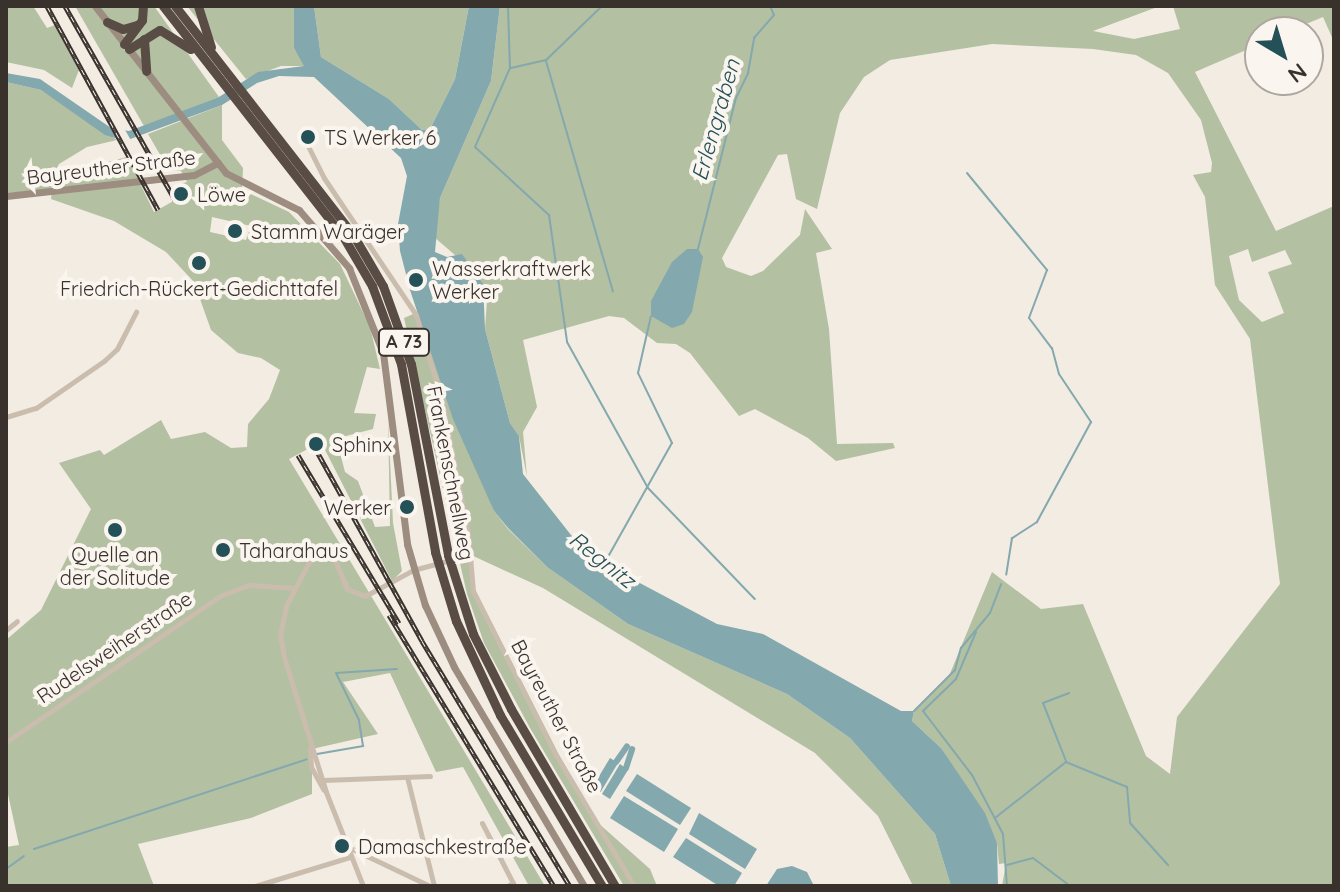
<!DOCTYPE html>
<meta charset="utf-8">
<style>
body{margin:0}
#map{position:relative;width:1340px;height:892px;overflow:hidden;background:#f2ece2;font-family:Quicksand,sans-serif}
div>[style]{position:absolute}
[style*='--x']{left:calc(var(--x)*1px);top:calc(var(--y)*1px);width:calc(var(--w)*1px);rotate:calc(var(--a)*1deg)}
.green>*{inset:0;background:#b4c0a2}
.water>*{inset:0;background:#83a8ad}
.pier>*{inset:0;background:#f2ece2}
.stream>*{height:2px;margin:-1px;padding:0 1px;transform-origin:1px;border-radius:1px;background:#83a8ad}
.canal>*{height:6px;margin:-3px;padding:0 3px;transform-origin:3px;border-radius:3px;background:#83a8ad}
.street>*{height:5px;margin:-2.5px;padding:0 2.5px;transform-origin:2.5px;border-radius:2.5px;background:#cabdae}
.secondary>*{height:7px;margin:-3.5px;padding:0 3.5px;transform-origin:3.5px;border-radius:3.5px;background:#9d8d80}
.highway>*{height:9px;margin:-4.5px;padding:0 4.5px;transform-origin:4.5px;border-radius:4.5px;background:#594c44}
.rail>*{height:5px;margin-top:-2.5px;transform-origin:0;background:repeating-linear-gradient(90deg,#faf5ee 0 6px,#39312c 0 12px);box-sizing:border-box;border-block:2px solid #39312c}
.dots>*{width:22px;height:22px;translate:-50% -50%;box-sizing:border-box;border:4px solid #faf5ee;border-radius:50%}
span{translate:-50% -50%;white-space:nowrap;text-align:center;line-height:1.15;-webkit-text-stroke:8px #faf5ee;paint-order:stroke}
.shield-label span{padding:2px 6px;background:#faf5ee;border:2px solid;border-radius:6px;-webkit-text-stroke-width:0}
.shield-label{font-size:18px;color:#39312c;font-weight:700}
.poi-label{font-size:20px;color:#39312c}
.left{translate:0 -50%;text-align:left}
.right{translate:-100% -50%;text-align:right}
.street-label{font-size:20px;color:#39312c}
.water-label{font-size:22px;color:#245057;font-style:italic}
.frame{position:absolute;inset:0;border:8px solid #39312c;pointer-events:none}
.north{position:absolute;left:1244px;top:16px;width:80px;height:80px;box-sizing:border-box;background:#faf5ee;border:2px solid #ada7a0;border-radius:50%;rotate:142deg;font-size:22px;font-weight:700;line-height:32px;text-align:center;color:#39312c}
.north::after{content:'';display:block;margin:auto;width:28px;height:36px;background:#245057;clip-path:polygon(50% 0,100% 100%,50% 72%,0 100%)}
</style>
<div id="map">
<div class="green">
<i style="clip-path:polygon(6px 6px,33px 6px,47px 28px,55px 25px,79px 70px,72px 88px,44px 70px,6px 62px)"></i>
<i style="clip-path:polygon(75px 6px,154px 6px,219px 97px,144px 126px)"></i>
<i style="clip-path:polygon(187px 6px,294px 6px,294px 48px,306px 66px,281px 66px,246px 79px)"></i>
<i style="clip-path:polygon(314px 6px,469px 6px,455px 79px,430px 129px,422px 130px,389px 99px,321px 57px)"></i>
<i style="clip-path:polygon(evenodd,500px 6px,1160px 6px,1093px 31px,1134px 39px,1180px 29px,1173px 6px,1334px 6px,1334px 42px,1323px 17px,1287px 32px,1260px 32px,1260px 44px,1195px 72px,1276px 231px,1334px 206px,1334px 886px,1002px 886px,1006px 863px,999px 864px,997px 843px,941px 748px,912px 721px,914px 711px,949px 676px,992px 572px,1041px 609px,1083px 604px,1146px 756px,1170px 774px,1177px 717px,1280px 584px,1250px 339px,1215px 285px,1205px 197px,1193px 175px,1211px 172px,1212px 163px,1201px 120px,1168px 73px,1136px 55px,1093px 49px,992px 44px,890px 60px,864px 77px,840px 113px,817px 209px,796px 199px,787px 154px,778px 155px,722px 258px,726px 267px,751px 276px,763px 271px,800px 235px,805px 209px,832px 249px,816px 253px,829px 329px,837px 444px,893px 443px,895px 448px,836px 461px,808px 438px,755px 409px,739px 416px,690px 353px,676px 344px,657px 343px,624px 318px,609px 316px,523px 340px,537px 407px,523px 432px,527px 477px,519px 436px,510px 423px,485px 329px,487px 300px,455px 255px,434px 237px,440px 198px,491px 81px,500px 6px,1248px 249px,1252px 262px,1285px 250px,1292px 264px,1268px 272px,1284px 313px,1262px 322px,1239px 300px,1229px 256px,1248px 249px)"></i>
<i style="clip-path:polygon(evenodd,6px 82px,41px 90px,117px 140px,87px 147px,59px 164px,53px 176px,127px 157px,154px 212px,184px 195px,179px 184px,187px 182px,181px 171px,169px 170px,148px 134px,222px 105px,222px 140px,243px 168px,242px 190px,289px 212px,340px 264px,370px 327px,380px 369px,367px 367px,354px 413px,376px 414px,373px 429px,342px 437px,339px 449px,345px 472px,358px 481px,375px 527px,390px 526px,388px 418px,393px 523px,402px 571px,392px 581px,321px 442px,289px 459px,545px 886px,529px 886px,463px 767px,436px 772px,390px 673px,343px 682px,378px 734px,312px 749px,312px 794px,251px 818px,138px 844px,154px 886px,6px 886px,6px 847px,19px 845px,6px 785px,6px 640px,41px 610px,91px 509px,59px 463px,100px 450px,104px 455px,161px 420px,171px 439px,205px 432px,231px 448px,247px 447px,248px 424px,269px 399px,280px 370px,261px 358px,238px 353px,211px 330px,194px 282px,166px 252px,114px 221px,51px 199px,52px 189px,8px 193px,6px 82px,212px 217px,251px 226px,246px 240px,210px 232px,212px 217px)"></i>
<i style="clip-path:polygon(418px 312px,494px 511px,508px 529px,547px 567px,628px 624px,787px 694px,850px 738px,935px 834px,951px 886px,913px 886px,878px 816px,815px 753px,543px 588px,471px 555px,475px 590px,559px 755px,597px 822px,650px 869px,657px 886px,624px 886px,530px 728px,484px 643px,467px 594px,404px 318px)"></i>
</div>
<div class="water">
<i style="clip-path:polygon(294px 6px,314px 6px,321px 57px,389px 99px,422px 130px,430px 129px,455px 79px,469px 6px,500px 6px,491px 81px,440px 198px,435px 252px,447px 257px,462px 254px,483px 284px,485px 329px,510px 423px,519px 436px,523px 474px,571px 535px,604px 564px,717px 624px,763px 634px,901px 711px,914px 711px,912px 721px,941px 748px,985px 813px,997px 843px,998px 886px,951px 886px,935px 834px,850px 738px,787px 694px,628px 624px,547px 567px,508px 528px,494px 511px,453px 419px,409px 287px,425px 282px,423px 274px,407px 278px,400px 251px,398px 224px,407px 176px,401px 158px,314px 77px,279px 76px,257px 83px,222px 105px,125px 141px,105px 135px,41px 90px,6px 82px,6px 73px,40px 79px,111px 128px,129px 131px,219px 97px,258px 72px,304px 66px,294px 48px)"></i>
<i style="clip-path:polygon(687px 249px,698px 249px,703px 257px,692px 312px,684px 324px,672px 328px,651px 316px,651px 301px,672px 262px)"></i>
<i style="clip-path:polygon(610px 758px,618px 763px,600px 793px,592px 788px)"></i>
<i style="clip-path:polygon(620px 764px,628px 770px,610px 799px,602px 794px)"></i>
<i style="clip-path:polygon(637px 774px,691px 808px,680px 825px,626px 791px)"></i>
<i style="clip-path:polygon(624px 796px,678px 829px,664px 852px,610px 818px)"></i>
<i style="clip-path:polygon(699px 813px,757px 849px,745px 869px,689px 834px)"></i>
<i style="clip-path:polygon(686px 838px,742px 873px,734px 886px,719px 886px,673px 857px)"></i>
<i style="clip-path:polygon(792px 866px,807px 872px,814px 886px,766px 886px,777px 869px)"></i>
</div>
<div class="pier">
<i style="clip-path:polygon(107px 121px,124px 128px,133px 144px,120px 144px)"></i>
</div>
<div class="stream">
<i style="--x:508;--y:6;--w:62;--a:88.2"></i>
<i style="--x:602;--y:6;--w:78;--a:136"></i>
<i style="--x:546;--y:60;--w:37;--a:167"></i>
<i style="--x:510;--y:68;--w:86;--a:113.9"></i>
<i style="--x:475;--y:147;--w:100;--a:42.6"></i>
<i style="--x:549;--y:215;--w:128;--a:81.9"></i>
<i style="--x:567;--y:342;--w:167;--a:61"></i>
<i style="--x:648;--y:488;--w:154;--a:46.1"></i>
<i style="--x:546;--y:61;--w:240;--a:73.8"></i>
<i style="--x:967;--y:173;--w:126;--a:50.5"></i>
<i style="--x:1047;--y:270;--w:51;--a:110.6"></i>
<i style="--x:1029;--y:318;--w:38;--a:53"></i>
<i style="--x:1052;--y:348;--w:27;--a:75"></i>
<i style="--x:1059;--y:374;--w:58;--a:56.3"></i>
<i style="--x:1091;--y:422;--w:114;--a:118.4"></i>
<i style="--x:1037;--y:522;--w:30;--a:147"></i>
<i style="--x:1012;--y:538;--w:37;--a:99"></i>
<i style="--x:698;--y:249;--w:156;--a:-75.9"></i>
<i style="--x:736;--y:98;--w:28;--a:-64"></i>
<i style="--x:748;--y:73;--w:36;--a:-80"></i>
<i style="--x:754;--y:38;--w:30;--a:-49"></i>
<i style="--x:774;--y:15;--w:10;--a:-114"></i>
<i style="--x:604;--y:564;--w:139;--a:-60.7"></i>
<i style="--x:672;--y:443;--w:78;--a:-115.9"></i>
<i style="--x:638;--y:373;--w:58;--a:-77.2"></i>
<i style="--x:976;--y:632;--w:51;--a:113.1"></i>
<i style="--x:956;--y:679;--w:46;--a:135.9"></i>
<i style="--x:923;--y:711;--w:81;--a:52.6"></i>
<i style="--x:972;--y:775;--w:67;--a:62.3"></i>
<i style="--x:1003;--y:834;--w:52;--a:85.6"></i>
<i style="--x:914;--y:711;--w:58;--a:-45"></i>
<i style="--x:955;--y:670;--w:23;--a:-75"></i>
<i style="--x:961;--y:648;--w:45;--a:-50.4"></i>
<i style="--x:990;--y:613;--w:31;--a:-69"></i>
<i style="--x:317;--y:754;--w:47;--a:-9.9"></i>
<i style="--x:363;--y:746;--w:26;--a:-99"></i>
<i style="--x:359;--y:720;--w:52;--a:-116.1"></i>
<i style="--x:336;--y:673;--w:61;--a:-3.8"></i>
<i style="--x:1066;--y:761;--w:62;--a:-111.6"></i>
<i style="--x:1043;--y:703;--w:28;--a:-21"></i>
<i style="--x:995;--y:818;--w:90;--a:-38.3"></i>
<i style="--x:1066;--y:762;--w:66;--a:22.3"></i>
<i style="--x:1127;--y:787;--w:36;--a:85"></i>
<i style="--x:1130;--y:823;--w:57;--a:47.9"></i>
<i style="--x:34;--y:849;--w:287;--a:-18.2"></i>
<i style="--x:1007;--y:865;--w:27;--a:-15"></i>
<i style="--x:1033;--y:858;--w:46;--a:37.1"></i>
<i style="--x:6;--y:869;--w:22;--a:-36"></i>
</div>
<div class="canal">
<i style="--x:616;--y:762;--w:19;--a:-55"></i>
<i style="--x:626;--y:768;--w:20;--a:-72"></i>
</div>
<div class="street">
<i style="--x:306;--y:142;--w:40;--a:63.4"></i>
<i style="--x:324;--y:178;--w:165;--a:56.1"></i>
<i style="--x:416;--y:315;--w:90;--a:73.2"></i>
<i style="--x:442;--y:401;--w:135;--a:78.9"></i>
<i style="--x:468;--y:533;--w:58;--a:85.1"></i>
<i style="--x:473;--y:591;--w:184;--a:63.2"></i>
<i style="--x:556;--y:755;--w:152;--a:59.2"></i>
<i style="--x:6;--y:417;--w:31;--a:-17"></i>
<i style="--x:36;--y:408;--w:83;--a:-34.7"></i>
<i style="--x:104;--y:361;--w:18;--a:-43"></i>
<i style="--x:117;--y:349;--w:42;--a:-62.8"></i>
<i style="--x:6;--y:630;--w:14;--a:-39"></i>
<i style="--x:6;--y:742;--w:259;--a:-34.3"></i>
<i style="--x:220;--y:596;--w:30;--a:-21"></i>
<i style="--x:248;--y:585;--w:45;--a:3.8"></i>
<i style="--x:310;--y:748;--w:19;--a:87"></i>
<i style="--x:311;--y:767;--w:26;--a:61"></i>
<i style="--x:407;--y:777;--w:112;--a:76.1"></i>
<i style="--x:323;--y:780;--w:107;--a:-2.1"></i>
<i style="--x:482;--y:823;--w:68;--a:62.7"></i>
<i style="--x:513;--y:883;--w:7;--a:153"></i>
<i style="--x:346;--y:846;--w:93;--a:25.5"></i>
<i style="--x:255;--y:886;--w:99;--a:-17"></i>
<i style="--x:363;--y:886;--w:101;--a:-111.5"></i>
<i style="--x:326;--y:792;--w:141;--a:-107.3"></i>
<i style="--x:284;--y:657;--w:22;--a:-100"></i>
<i style="--x:280;--y:635;--w:30;--a:-78"></i>
<i style="--x:286;--y:606;--w:50;--a:-62.4"></i>
<i style="--x:309;--y:562;--w:13;--a:-39"></i>
<i style="--x:319;--y:554;--w:16;--a:15"></i>
<i style="--x:334;--y:558;--w:34;--a:67"></i>
<i style="--x:347;--y:589;--w:19;--a:21"></i>
<i style="--x:365;--y:596;--w:55;--a:-28.4"></i>
<i style="--x:413;--y:570;--w:55;--a:-14.8"></i>
</div>
<div class="secondary">
<i style="--x:95;--y:6;--w:212;--a:51.9"></i>
<i style="--x:226;--y:173;--w:82;--a:26.9"></i>
<i style="--x:299;--y:210;--w:77;--a:49.2"></i>
<i style="--x:349;--y:268;--w:92;--a:68.2"></i>
<i style="--x:383;--y:353;--w:193;--a:82.8"></i>
<i style="--x:407;--y:544;--w:64;--a:73.6"></i>
<i style="--x:425;--y:605;--w:68;--a:64.9"></i>
<i style="--x:454;--y:667;--w:255;--a:59.3"></i>
<i style="--x:6;--y:196;--w:189;--a:-6.4"></i>
<i style="--x:194;--y:175;--w:27;--a:-27"></i>
</div>
<div class="highway">
<i style="--x:163;--y:6;--w:294;--a:52"></i>
<i style="--x:344;--y:238;--w:56;--a:59.7"></i>
<i style="--x:372;--y:286;--w:83;--a:69.6"></i>
<i style="--x:401;--y:364;--w:191;--a:79.7"></i>
<i style="--x:435;--y:552;--w:72;--a:73.1"></i>
<i style="--x:456;--y:621;--w:104;--a:64.9"></i>
<i style="--x:500;--y:715;--w:199;--a:59.2"></i>
<i style="--x:175;--y:6;--w:288;--a:52.1"></i>
<i style="--x:352;--y:233;--w:61;--a:59.7"></i>
<i style="--x:383;--y:286;--w:83;--a:70.3"></i>
<i style="--x:411;--y:364;--w:195;--a:79"></i>
<i style="--x:448;--y:555;--w:83;--a:72.4"></i>
<i style="--x:473;--y:634;--w:84;--a:63.1"></i>
<i style="--x:511;--y:709;--w:205;--a:59.6"></i>
<i style="--x:198;--y:6;--w:43;--a:72.4"></i>
<i style="--x:107;--y:22;--w:17;--a:24"></i>
<i style="--x:123;--y:29;--w:15;--a:-16"></i>
<i style="--x:144;--y:39;--w:32;--a:86"></i>
<i style="--x:124;--y:44;--w:30;--a:-53"></i>
<i style="--x:142;--y:20;--w:14;--a:-86"></i>
<i style="--x:129;--y:49;--w:36;--a:-32"></i>
<i style="--x:160;--y:30;--w:36;--a:32"></i>
</div>
<div class="rail">
<i style="--x:47;--y:6;--w:232;--a:61.4"></i>
<i style="--x:65;--y:6;--w:223;--a:60.4"></i>
<i style="--x:314;--y:446;--w:223;--a:61"></i>
<i style="--x:422;--y:641;--w:286;--a:58.9"></i>
<i style="--x:298;--y:455;--w:196;--a:59"></i>
<i style="--x:389;--y:615;--w:317;--a:58.7"></i>
</div>
<div class="dots">
<i style="left:308px;top:137px;background:#245057"></i>
<i style="left:181px;top:194px;background:#245057"></i>
<i style="left:235px;top:231px;background:#245057"></i>
<i style="left:199px;top:263px;background:#245057"></i>
<i style="left:416px;top:280px;background:#245057"></i>
<i style="left:316px;top:444px;background:#245057"></i>
<i style="left:407px;top:507px;background:#245057"></i>
<i style="left:115px;top:530px;background:#245057"></i>
<i style="left:223px;top:550px;background:#245057"></i>
<i style="left:342px;top:846px;background:#245057"></i>
</div>
<div class="shield-label">
<span style="left:404px;top:342px">A 73</span>
</div>
<div class="poi-label">
<span class="left" style="left:324px;top:137px">TS Werker 6</span>
<span class="left" style="left:197px;top:194px">Löwe</span>
<span class="left" style="left:251px;top:231px">Stamm Waräger</span>
<span class="left" style="left:432px;top:280px">Wasserkraftwerk<br>Werker</span>
<span style="left:199px;top:288px">Friedrich-Rückert-Gedichttafel</span>
<span class="left" style="left:332px;top:444px">Sphinx</span>
<span class="right" style="left:391px;top:507px">Werker</span>
<span class="left" style="left:239px;top:550px">Taharahaus</span>
<span style="left:115px;top:566px">Quelle an<br>der Solitude</span>
<span class="left" style="left:358px;top:846px">Damaschkestraße</span>
</div>
<div class="street-label">
<span style="left:111px;top:167px;rotate:-7deg">Bayreuther Straße</span>
<span style="left:451px;top:473px;rotate:79deg">Frankenschnellweg</span>
<span style="left:114px;top:647px;rotate:-34deg">Rudelsweiherstraße</span>
<span style="left:557px;top:716px;rotate:62deg">Bayreuther Straße</span>
</div>
<div class="water-label">
<span style="left:716px;top:120px;rotate:-74deg">Erlengraben</span>
<span style="left:602px;top:560px;rotate:38deg">Regnitz</span>
</div>
<div class="frame"></div>
<div class="north">N</div>
</div>
